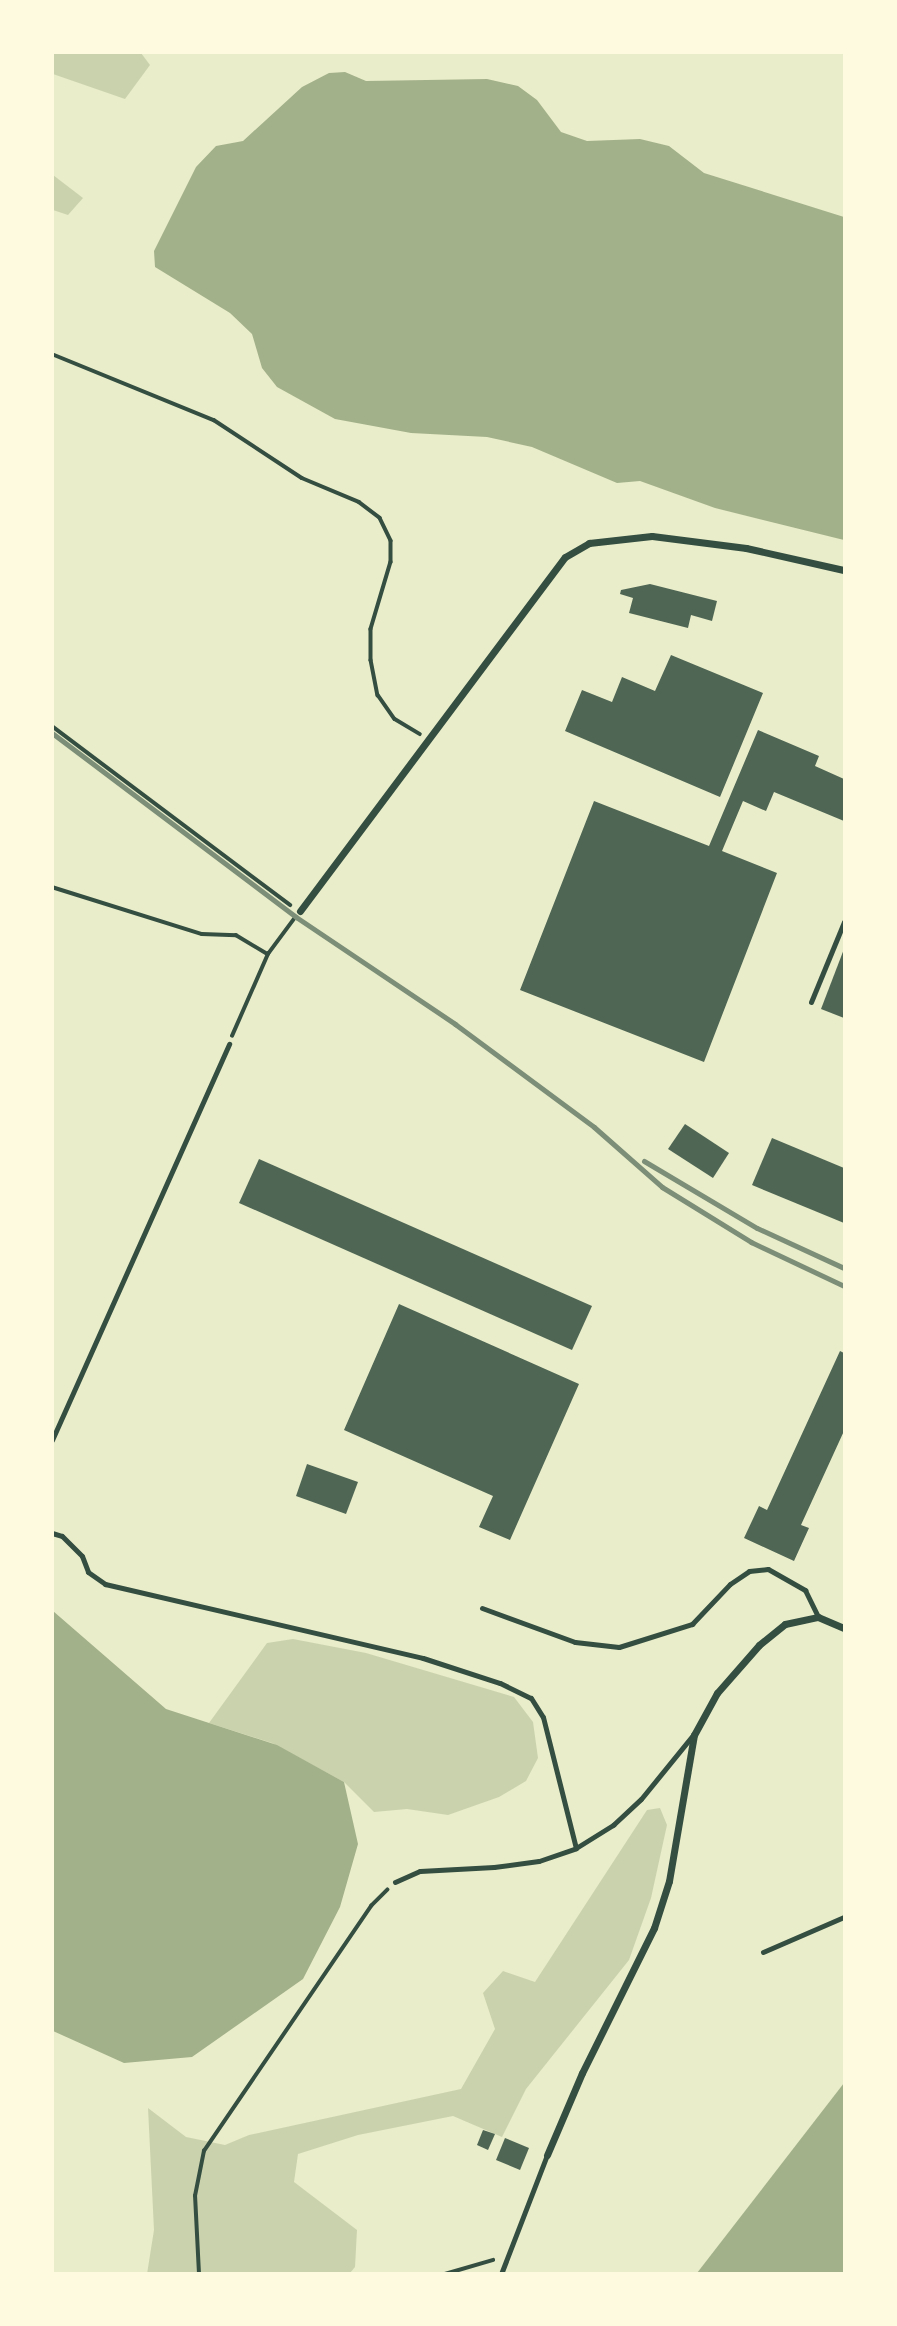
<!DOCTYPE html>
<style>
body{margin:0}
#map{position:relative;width:897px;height:2326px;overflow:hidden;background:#e9edc9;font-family:"Noto Sans",sans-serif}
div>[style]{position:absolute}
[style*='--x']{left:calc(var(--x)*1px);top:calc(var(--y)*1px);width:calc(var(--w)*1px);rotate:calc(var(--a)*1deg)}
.green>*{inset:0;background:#cad2ad}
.water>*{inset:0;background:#a3b18a}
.building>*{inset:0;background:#4f6655}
.path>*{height:3.5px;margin:-1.75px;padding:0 1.75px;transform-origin:1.75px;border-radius:1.75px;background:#344e41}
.service>*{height:5px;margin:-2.5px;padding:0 2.5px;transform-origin:2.5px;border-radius:2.5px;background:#344e41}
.minor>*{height:7px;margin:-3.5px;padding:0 3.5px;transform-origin:3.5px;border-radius:3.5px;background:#344e41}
.rail>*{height:5px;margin:-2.5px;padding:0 2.5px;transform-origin:2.5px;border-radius:2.5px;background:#7c8e77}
span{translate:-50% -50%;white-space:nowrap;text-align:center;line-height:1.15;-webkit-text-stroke:5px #fefae0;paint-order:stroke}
.frame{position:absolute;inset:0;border:54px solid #fefae0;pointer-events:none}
</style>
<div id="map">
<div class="green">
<i style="clip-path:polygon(53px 52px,141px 53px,150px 65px,125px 99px,53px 74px)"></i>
<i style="clip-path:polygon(53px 175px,83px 198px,68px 215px,53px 210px)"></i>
<i style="clip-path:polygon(293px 1639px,366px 1653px,514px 1697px,533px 1722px,538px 1758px,526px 1781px,499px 1797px,448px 1815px,407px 1809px,374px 1812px,344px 1782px,272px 1743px,209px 1723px,267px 1643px)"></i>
<i style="clip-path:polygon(660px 1808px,667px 1825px,651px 1898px,629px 1960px,526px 2089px,502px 2137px,453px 2116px,358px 2135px,298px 2154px,294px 2182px,357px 2230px,355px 2267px,350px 2273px,147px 2274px,154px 2230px,148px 2108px,186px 2137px,225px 2145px,249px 2135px,461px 2089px,495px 2029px,483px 1993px,503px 1971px,535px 1982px,647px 1810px)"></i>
</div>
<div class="water">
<i style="clip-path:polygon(345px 72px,366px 81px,487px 79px,518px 86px,537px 100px,561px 132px,587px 141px,640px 139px,669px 146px,704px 173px,844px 217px,844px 540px,715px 508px,640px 481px,617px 483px,532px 447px,487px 437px,411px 433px,335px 419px,277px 387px,262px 368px,252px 334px,230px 313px,155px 267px,154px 251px,196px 167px,216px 146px,243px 141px,302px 87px,329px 73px)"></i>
<i style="clip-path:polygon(53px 1611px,166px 1709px,277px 1745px,344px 1782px,358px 1844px,340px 1907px,303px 1979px,192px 2057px,124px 2063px,53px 2031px)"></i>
<i style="clip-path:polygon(844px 2083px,844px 2273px,697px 2273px)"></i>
</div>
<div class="building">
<i style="clip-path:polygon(650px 584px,717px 601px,712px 621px,691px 615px,688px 628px,629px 613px,633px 598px,620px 594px,621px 590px)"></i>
<i style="clip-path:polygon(671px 655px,763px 693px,720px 797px,565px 731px,582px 690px,612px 702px,622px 677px,655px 691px)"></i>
<i style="clip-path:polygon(758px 730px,819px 756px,815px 766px,844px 779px,844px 821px,774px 792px,766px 811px,743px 801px,722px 851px,777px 873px,704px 1062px,520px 990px,594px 801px,709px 846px)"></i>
<i style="clip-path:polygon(844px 949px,844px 1018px,821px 1009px)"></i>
<i style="clip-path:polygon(685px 1124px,729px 1153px,713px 1178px,668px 1149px)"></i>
<i style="clip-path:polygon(772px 1138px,844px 1168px,844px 1223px,752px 1185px)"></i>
<i style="clip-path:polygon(259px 1159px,592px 1306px,572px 1350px,239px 1203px)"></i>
<i style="clip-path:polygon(399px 1304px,579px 1384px,510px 1540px,479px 1527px,493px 1496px,344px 1430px)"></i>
<i style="clip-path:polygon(840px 1351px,844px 1353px,844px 1431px,801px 1525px,809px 1528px,794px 1561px,744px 1538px,759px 1506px,767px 1510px)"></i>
<i style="clip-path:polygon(307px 1464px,358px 1482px,346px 1514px,296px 1496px)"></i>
<i style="clip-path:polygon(483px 2130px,495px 2134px,488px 2150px,477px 2145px)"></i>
<i style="clip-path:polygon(505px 2138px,529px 2148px,520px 2170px,496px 2160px)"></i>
</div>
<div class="path">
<i style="--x:52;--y:354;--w:175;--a:22.2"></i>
<i style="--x:214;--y:420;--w:105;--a:33.4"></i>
<i style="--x:302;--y:478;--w:62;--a:22.8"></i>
<i style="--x:359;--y:502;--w:26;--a:37"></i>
<i style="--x:380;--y:518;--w:25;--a:64"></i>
<i style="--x:391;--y:541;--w:21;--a:90"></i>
<i style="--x:391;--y:562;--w:70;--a:106.6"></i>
<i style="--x:371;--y:629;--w:31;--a:90"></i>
<i style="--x:371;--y:660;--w:36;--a:79"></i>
<i style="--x:378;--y:695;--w:29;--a:55"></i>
<i style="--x:395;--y:719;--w:29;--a:31"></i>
<i style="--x:52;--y:726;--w:298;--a:36.9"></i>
<i style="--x:52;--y:887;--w:157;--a:17.4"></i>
<i style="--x:202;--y:934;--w:34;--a:2"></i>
<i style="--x:236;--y:935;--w:37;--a:31"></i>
<i style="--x:232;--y:1036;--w:90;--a:-66.3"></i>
<i style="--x:268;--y:954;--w:44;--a:-53.4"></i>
<i style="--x:199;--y:2274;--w:78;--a:-92.9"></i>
<i style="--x:195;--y:2196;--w:46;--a:-78.7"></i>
<i style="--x:204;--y:2151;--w:297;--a:-55.7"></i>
<i style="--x:371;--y:1906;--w:23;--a:-45"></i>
<i style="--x:445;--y:2274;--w:50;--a:-16.3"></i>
</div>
<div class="service">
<i style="--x:811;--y:1002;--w:87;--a:-67.6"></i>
<i style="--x:52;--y:1440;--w:434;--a:-65.9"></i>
<i style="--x:52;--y:1533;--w:10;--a:17"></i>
<i style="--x:62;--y:1536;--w:28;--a:45"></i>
<i style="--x:82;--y:1556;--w:17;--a:69"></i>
<i style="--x:88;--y:1572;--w:21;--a:35"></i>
<i style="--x:105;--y:1584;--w:326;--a:13.1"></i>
<i style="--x:423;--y:1658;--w:81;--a:18"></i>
<i style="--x:500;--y:1683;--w:34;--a:26"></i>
<i style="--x:531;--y:1698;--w:22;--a:58"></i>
<i style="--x:543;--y:1717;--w:135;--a:75.9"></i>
<i style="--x:482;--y:1608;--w:99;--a:20.1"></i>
<i style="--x:575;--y:1642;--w:44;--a:6.5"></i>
<i style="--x:619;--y:1647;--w:77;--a:-17.5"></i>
<i style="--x:692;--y:1624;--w:55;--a:-46.5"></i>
<i style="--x:730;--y:1584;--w:23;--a:-34"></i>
<i style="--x:749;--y:1571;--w:19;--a:-6"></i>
<i style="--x:768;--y:1569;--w:43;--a:29.6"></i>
<i style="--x:805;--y:1590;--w:30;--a:64"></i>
<i style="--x:395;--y:1882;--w:27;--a:-24"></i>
<i style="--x:420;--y:1871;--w:74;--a:-3.1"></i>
<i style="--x:494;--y:1867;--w:45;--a:-7.6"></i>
<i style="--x:539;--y:1861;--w:39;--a:-19"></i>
<i style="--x:576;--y:1848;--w:44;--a:-31.9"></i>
<i style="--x:613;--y:1825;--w:38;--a:-43"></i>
<i style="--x:641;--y:1799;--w:82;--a:-50.9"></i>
<i style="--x:763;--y:1952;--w:88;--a:-23.4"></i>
<i style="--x:501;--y:2274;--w:128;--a:-68.9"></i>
</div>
<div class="minor">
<i style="--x:300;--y:911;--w:442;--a:-53.2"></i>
<i style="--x:565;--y:557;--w:28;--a:-30"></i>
<i style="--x:589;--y:543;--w:63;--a:-6.3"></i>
<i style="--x:652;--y:536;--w:95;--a:7.3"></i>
<i style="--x:746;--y:548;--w:100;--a:12.7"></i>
<i style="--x:547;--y:2155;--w:89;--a:-66.9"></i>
<i style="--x:582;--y:2073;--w:162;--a:-63.6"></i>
<i style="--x:654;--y:1928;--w:49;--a:-72.3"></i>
<i style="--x:669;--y:1881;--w:148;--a:-80.3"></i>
<i style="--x:694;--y:1735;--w:48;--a:-61.3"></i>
<i style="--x:717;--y:1693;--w:64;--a:-48.8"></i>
<i style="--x:759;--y:1645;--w:33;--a:-39"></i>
<i style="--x:785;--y:1624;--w:34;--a:-12"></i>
<i style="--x:818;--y:1617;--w:28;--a:23"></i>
</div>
<div class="rail">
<i style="--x:52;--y:733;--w:306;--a:37"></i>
<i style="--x:296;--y:917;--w:192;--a:33.9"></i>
<i style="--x:455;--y:1024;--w:173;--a:36.5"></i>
<i style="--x:594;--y:1127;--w:91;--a:41.4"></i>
<i style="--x:662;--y:1187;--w:105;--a:31.7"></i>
<i style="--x:751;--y:1242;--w:103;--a:25.3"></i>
<i style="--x:644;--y:1161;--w:131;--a:30.7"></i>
<i style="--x:757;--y:1228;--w:96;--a:24.7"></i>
</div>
<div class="frame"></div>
</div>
